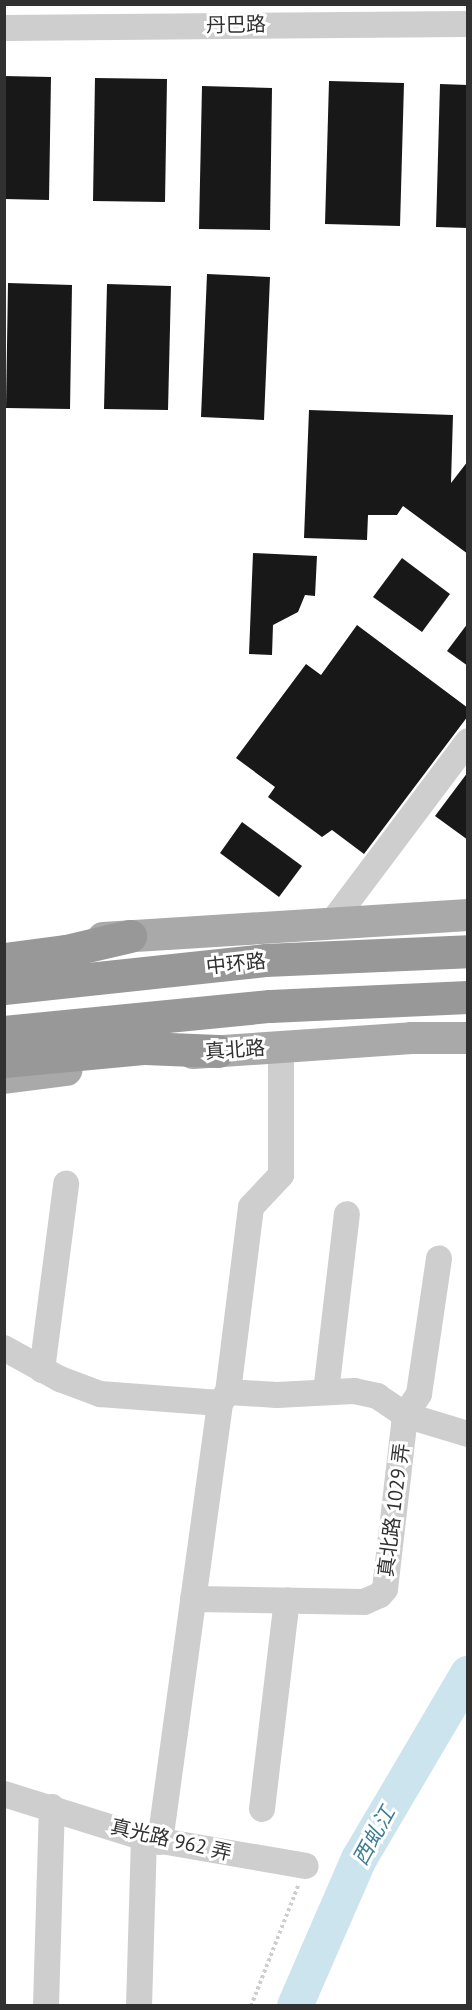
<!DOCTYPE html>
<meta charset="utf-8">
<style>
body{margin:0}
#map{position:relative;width:472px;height:2010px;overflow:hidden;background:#fff;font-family:"PT Sans","Noto Sans SC",sans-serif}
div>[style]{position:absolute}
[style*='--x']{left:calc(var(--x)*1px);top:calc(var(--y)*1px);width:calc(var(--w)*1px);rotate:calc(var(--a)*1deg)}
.river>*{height:36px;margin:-18px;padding:0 18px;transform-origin:18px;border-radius:18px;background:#cce4ed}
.building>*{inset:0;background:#181818}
.path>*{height:4px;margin-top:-2px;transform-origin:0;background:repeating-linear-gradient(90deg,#cecece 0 3px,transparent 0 6px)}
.minor>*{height:26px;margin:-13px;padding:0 13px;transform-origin:13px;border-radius:13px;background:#cecece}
.major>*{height:32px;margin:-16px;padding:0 16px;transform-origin:16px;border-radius:16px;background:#a9a9a9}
.highway>*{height:33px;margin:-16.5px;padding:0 16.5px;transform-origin:16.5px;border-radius:16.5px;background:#989898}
span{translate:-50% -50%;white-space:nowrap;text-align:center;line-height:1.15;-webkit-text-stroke:6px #fff;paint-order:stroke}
.street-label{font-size:20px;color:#313131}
.water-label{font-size:21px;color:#3d7d95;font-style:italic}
.frame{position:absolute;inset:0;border:6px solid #313131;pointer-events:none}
</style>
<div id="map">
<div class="river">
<i style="--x:295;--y:2006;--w:160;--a:-66.5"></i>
<i style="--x:359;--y:1859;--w:215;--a:-59.5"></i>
</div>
<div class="building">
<i style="clip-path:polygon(4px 76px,51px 77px,49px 200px,4px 199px)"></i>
<i style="clip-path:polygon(95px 78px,167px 79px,165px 202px,93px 201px)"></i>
<i style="clip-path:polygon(329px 81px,404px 83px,400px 226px,325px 224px)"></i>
<i style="clip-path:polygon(440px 84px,468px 85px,468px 228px,436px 227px)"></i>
<i style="clip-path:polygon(202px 86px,272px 88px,270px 230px,199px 229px)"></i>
<i style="clip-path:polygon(207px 274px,270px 277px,264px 420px,201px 417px)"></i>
<i style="clip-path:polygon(8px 283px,72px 285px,70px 409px,6px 408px)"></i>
<i style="clip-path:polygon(107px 284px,171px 286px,168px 410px,104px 409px)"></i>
<i style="clip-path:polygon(309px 410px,453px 415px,451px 483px,468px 461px,468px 554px,403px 506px,397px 515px,368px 515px,367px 540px,304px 538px)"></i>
<i style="clip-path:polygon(253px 553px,317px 556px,315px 596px,305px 595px,298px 612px,273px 625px,272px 655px,249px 654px)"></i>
<i style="clip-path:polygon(402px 558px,450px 594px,422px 632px,373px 597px)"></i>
<i style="clip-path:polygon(468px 623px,468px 666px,447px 651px)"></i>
<i style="clip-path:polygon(357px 625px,468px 708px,468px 716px,364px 854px,332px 830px,322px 837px,268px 797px,275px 787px,236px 758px,306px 664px,321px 675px)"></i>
<i style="clip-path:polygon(468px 772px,468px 840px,435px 816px)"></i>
<i style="clip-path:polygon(242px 822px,302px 866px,279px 897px,220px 853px)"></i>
</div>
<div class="path">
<i style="--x:251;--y:2006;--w:129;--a:-68.6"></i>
</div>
<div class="minor">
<i style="--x:4;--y:28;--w:464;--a:-0.5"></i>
<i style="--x:333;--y:921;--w:225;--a:-53.1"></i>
<i style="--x:4;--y:1348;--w:64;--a:29"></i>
<i style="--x:60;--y:1379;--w:43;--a:20.6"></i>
<i style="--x:100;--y:1394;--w:120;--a:4.3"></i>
<i style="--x:42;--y:1370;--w:188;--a:-82.6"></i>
<i style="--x:228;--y:1392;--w:49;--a:3.5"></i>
<i style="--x:277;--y:1395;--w:77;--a:-3"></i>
<i style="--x:354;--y:1391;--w:24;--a:12"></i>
<i style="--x:377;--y:1396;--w:34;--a:34"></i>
<i style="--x:405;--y:1415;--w:66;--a:16.8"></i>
<i style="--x:326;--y:1392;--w:179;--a:-83.3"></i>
<i style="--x:193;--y:1599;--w:171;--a:1"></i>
<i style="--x:364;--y:1602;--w:17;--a:-24"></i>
<i style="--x:380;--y:1595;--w:8;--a:-50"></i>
<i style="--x:385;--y:1589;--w:175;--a:-83.4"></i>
<i style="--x:405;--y:1415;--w:25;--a:-56"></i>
<i style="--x:419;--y:1394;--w:137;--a:-81.6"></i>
<i style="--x:4;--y:1794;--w:147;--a:17.4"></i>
<i style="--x:144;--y:1838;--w:164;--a:9.8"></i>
<i style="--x:262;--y:1809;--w:210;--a:-83.2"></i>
<i style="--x:160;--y:1842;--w:443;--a:-82.2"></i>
<i style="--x:220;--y:1403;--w:14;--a:-54"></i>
<i style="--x:228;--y:1392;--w:186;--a:-82.9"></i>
<i style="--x:251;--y:1207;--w:44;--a:-46.8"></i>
<i style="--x:281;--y:1175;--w:128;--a:-90"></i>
<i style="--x:46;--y:2006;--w:199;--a:-88.3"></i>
<i style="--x:139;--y:2006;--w:168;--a:-88.3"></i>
</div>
<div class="major">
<i style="--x:103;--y:938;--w:366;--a:-3.6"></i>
<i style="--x:193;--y:1053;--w:219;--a:-3.9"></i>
<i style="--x:411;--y:1038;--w:57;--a:0"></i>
<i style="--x:4;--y:1078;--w:63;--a:-7.4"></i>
</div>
<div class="highway">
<i style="--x:4;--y:959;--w:63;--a:-7.4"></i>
<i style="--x:66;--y:951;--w:66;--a:-13.2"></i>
<i style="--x:4;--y:988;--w:262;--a:-6.1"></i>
<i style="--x:265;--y:960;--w:203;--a:-2.5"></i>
<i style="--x:4;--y:1032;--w:267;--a:-5.6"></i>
<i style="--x:270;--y:1006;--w:198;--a:-2.6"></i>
<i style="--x:4;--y:1061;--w:142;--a:-5.3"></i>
<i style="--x:145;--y:1048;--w:73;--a:2.4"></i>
</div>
<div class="street-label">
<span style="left:236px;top:25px;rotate:-1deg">丹巴路</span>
<span style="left:236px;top:964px;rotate:-6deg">中环路</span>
<span style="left:235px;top:1050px;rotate:-4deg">真北路</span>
<span style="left:394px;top:1510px;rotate:-83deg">真北路 1029 弄</span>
<span style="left:171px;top:1840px;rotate:13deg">真光路 962 弄</span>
</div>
<div class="water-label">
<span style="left:374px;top:1836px;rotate:-61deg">西虬江</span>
</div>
<div class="frame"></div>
</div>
